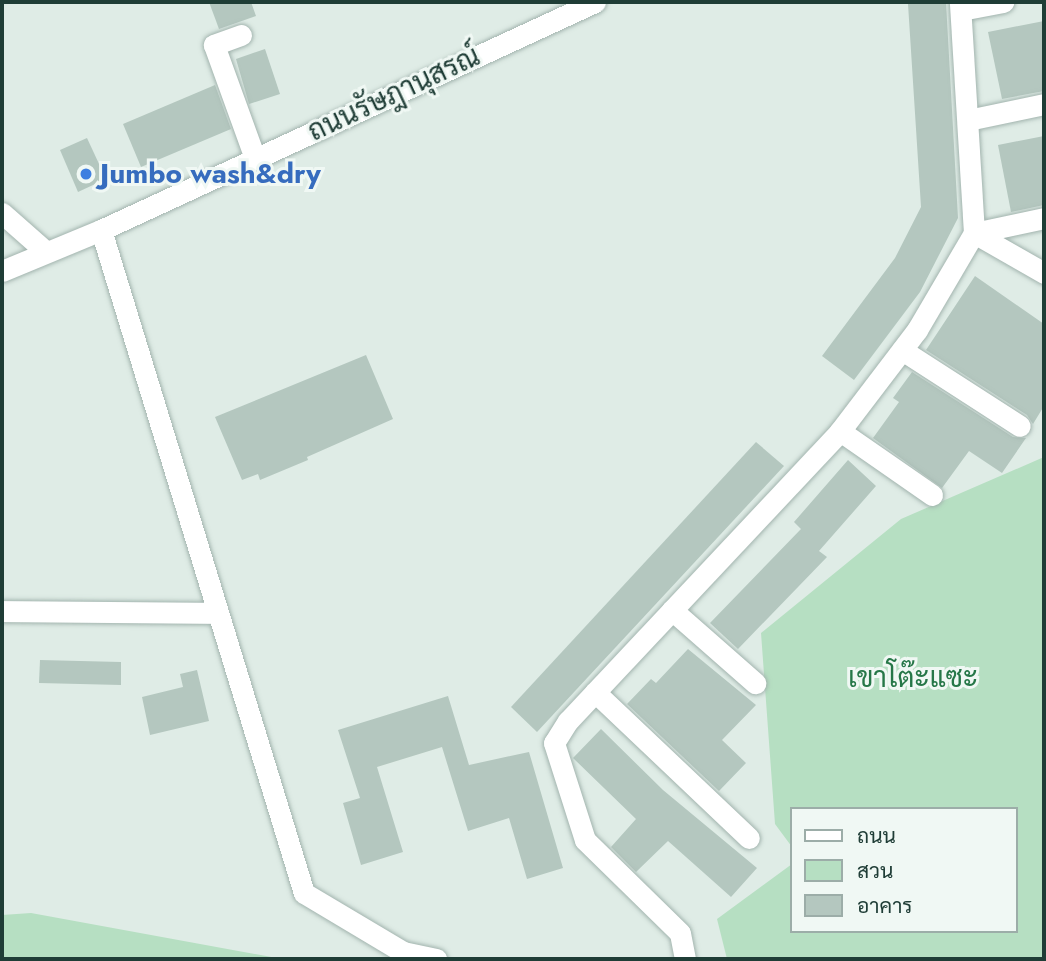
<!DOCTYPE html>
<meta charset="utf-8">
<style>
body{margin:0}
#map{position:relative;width:1046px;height:961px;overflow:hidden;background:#dfece6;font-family:Jost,Sarabun,sans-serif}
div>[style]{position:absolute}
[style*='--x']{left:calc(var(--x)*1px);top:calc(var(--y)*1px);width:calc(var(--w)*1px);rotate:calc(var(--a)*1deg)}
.green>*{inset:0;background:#b6dfc2}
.building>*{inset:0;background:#b4c7bf}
.roads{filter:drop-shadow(0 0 2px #a2b4ae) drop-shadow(0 0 2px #a2b4ae)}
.minor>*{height:21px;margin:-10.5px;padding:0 10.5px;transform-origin:10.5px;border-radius:10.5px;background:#fff}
.dots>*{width:19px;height:19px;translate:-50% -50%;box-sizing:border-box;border:4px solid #f0f8f4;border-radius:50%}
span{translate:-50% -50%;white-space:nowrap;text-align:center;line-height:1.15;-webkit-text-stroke:6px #f0f8f4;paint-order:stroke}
.street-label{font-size:28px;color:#1f3d36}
.shop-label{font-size:28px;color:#366cbe;font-weight:700}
.left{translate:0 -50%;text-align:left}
.park-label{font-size:28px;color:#267748}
.frame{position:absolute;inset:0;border:4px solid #1f3d36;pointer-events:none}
.legend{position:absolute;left:790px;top:807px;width:228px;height:126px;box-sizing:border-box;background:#f0f8f4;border:2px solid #9cada8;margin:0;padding:9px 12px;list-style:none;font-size:21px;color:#1f3d36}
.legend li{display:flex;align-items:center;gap:14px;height:35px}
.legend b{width:35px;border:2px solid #9cada8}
</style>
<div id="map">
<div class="green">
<i style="clip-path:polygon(1044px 457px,1044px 959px,727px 959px,717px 919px,792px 864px,792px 931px,1016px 931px,1016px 809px,792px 809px,792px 847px,775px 824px,761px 633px,901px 519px)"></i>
<i style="clip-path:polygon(31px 913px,282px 959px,2px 959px,2px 915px)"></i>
</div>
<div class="building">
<i style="clip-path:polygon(209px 2px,251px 2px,256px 16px,219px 29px)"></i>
<i style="clip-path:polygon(946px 2px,958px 218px,920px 292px,854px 380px,822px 356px,895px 258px,921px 207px,908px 4px)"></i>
<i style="clip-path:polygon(1044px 21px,1044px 91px,1002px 99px,988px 32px)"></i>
<i style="clip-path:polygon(265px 49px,280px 94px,249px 104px,236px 59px)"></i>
<i style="clip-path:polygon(215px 85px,231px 129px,141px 167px,123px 124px)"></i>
<i style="clip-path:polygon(1044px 136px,1044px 205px,1011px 212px,998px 145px)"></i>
<i style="clip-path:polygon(87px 138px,106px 179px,78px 192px,60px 150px)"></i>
<i style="clip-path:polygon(975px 276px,1044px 324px,1044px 406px,1033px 424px,1027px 415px,926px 350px)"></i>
<i style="clip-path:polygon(366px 355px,393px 419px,307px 457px,308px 460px,260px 480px,258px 474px,242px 480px,215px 417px)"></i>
<i style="clip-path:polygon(912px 372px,1013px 437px,1026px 438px,1002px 473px,969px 451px,942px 488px,873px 438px,899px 402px,893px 398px)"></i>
<i style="clip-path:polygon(756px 442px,784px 466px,537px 732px,511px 707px)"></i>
<i style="clip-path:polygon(848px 460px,876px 486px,819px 551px,827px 557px,738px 649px,710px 623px,801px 529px,794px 522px)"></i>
<i style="clip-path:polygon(688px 649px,756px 705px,722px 740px,746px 763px,719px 791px,627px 704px,651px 679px,656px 683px)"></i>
<i style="clip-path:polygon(40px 660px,121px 662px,121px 685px,39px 683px)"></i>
<i style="clip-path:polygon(197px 670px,209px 721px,150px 735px,142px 697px,183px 687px,180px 674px)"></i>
<i style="clip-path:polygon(448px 696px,469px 765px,529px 752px,563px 868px,527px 879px,509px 818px,468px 831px,442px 747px,377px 767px,403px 852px,361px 865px,343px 803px,360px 798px,338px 730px)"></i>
<i style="clip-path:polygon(601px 729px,663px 790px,757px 868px,731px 897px,668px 841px,636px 872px,611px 847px,636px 819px,573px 758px)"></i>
</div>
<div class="roads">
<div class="minor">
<i style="--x:961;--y:10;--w:43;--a:-10.8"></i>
<i style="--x:241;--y:35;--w:29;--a:160"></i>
<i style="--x:214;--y:45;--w:120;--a:70.1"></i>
<i style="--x:968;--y:120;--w:78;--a:-11.9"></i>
<i style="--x:2;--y:213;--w:57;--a:41.5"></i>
<i style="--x:101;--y:230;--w:693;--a:72.98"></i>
<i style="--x:304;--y:893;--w:115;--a:30.8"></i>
<i style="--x:403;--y:952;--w:34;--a:12"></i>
<i style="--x:974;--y:233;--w:81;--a:29.7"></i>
<i style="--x:974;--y:233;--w:72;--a:-12.1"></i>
<i style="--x:2;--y:271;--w:107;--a:-22.5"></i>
<i style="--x:101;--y:230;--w:544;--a:-24.78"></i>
<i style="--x:902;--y:350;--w:140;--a:32.8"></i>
<i style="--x:840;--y:431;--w:112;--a:34.8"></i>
<i style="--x:672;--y:610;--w:111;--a:41.3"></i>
<i style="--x:3;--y:611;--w:215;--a:0.5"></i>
<i style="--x:595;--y:692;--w:212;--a:43.5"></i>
<i style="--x:685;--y:959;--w:26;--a:-101"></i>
<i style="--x:680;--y:933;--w:133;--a:-135.6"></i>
<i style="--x:585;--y:840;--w:102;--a:-107.7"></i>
<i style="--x:554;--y:743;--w:26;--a:-58"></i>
<i style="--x:568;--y:721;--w:398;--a:-46.8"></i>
<i style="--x:840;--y:431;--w:127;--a:-52.7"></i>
<i style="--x:917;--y:330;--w:113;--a:-59.6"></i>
<i style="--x:974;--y:233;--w:231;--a:-93.5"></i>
</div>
</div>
<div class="dots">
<i style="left:86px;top:174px;background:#3f7fe0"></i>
</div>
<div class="street-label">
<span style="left:394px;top:94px;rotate:-25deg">ถนนรัษฎานุสรณ์</span>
</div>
<div class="shop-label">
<span class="left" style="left:100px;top:174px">Jumbo wash&amp;dry</span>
</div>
<div class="park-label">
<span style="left:913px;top:678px">เขาโต๊ะแซะ</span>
</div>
<div class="frame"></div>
<ul class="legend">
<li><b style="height:9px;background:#fff"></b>ถนน</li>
<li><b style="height:19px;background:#b6dfc2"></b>สวน</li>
<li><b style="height:19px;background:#b4c7bf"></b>อาคาร</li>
</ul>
</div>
